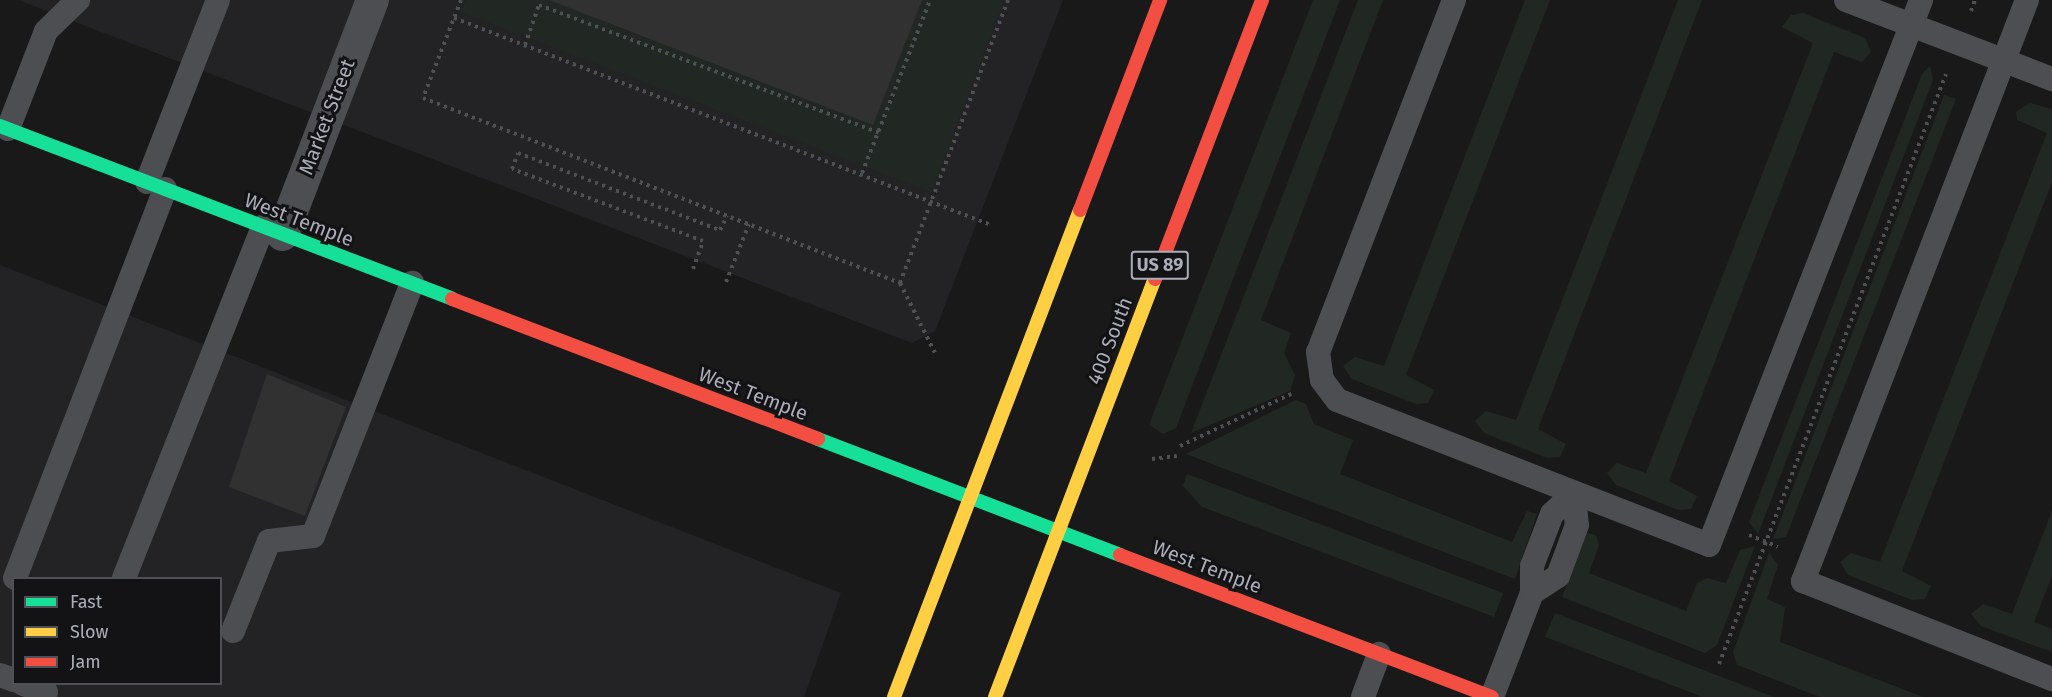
<!DOCTYPE html>
<style>
body{margin:0}
#map{position:relative;width:2052px;height:697px;overflow:hidden;background:#191919;font-family:"Fira Sans",sans-serif}
div>[style]{position:absolute}
[style*='--x']{left:calc(var(--x)*1px);top:calc(var(--y)*1px);width:calc(var(--w)*1px);rotate:calc(var(--a)*1deg)}
.built>*{inset:0;background:#232325}
.green>*{inset:0;background:#212823}
.building>*{inset:0;background:#313132}
.path>*{height:4px;margin-top:-2px;transform-origin:0;background:repeating-linear-gradient(90deg,#4f5053 0 3px,transparent 0 7.5px)}
.lane>*{height:24px;margin:-12px;padding:0 12px;transform-origin:12px;border-radius:12px;background:#4d4e52}
.street>*{height:33px;margin:-16.5px;padding:0 16.5px;transform-origin:16.5px;border-radius:16.5px;background:#4d4e52}
.fast>*{height:14px;margin:-7px;padding:0 7px;transform-origin:7px;border-radius:7px;background:#16e098}
.slow>*{height:14px;margin:-7px;padding:0 7px;transform-origin:7px;border-radius:7px;background:#ffcf43}
.jam>*{height:14px;margin:-7px;padding:0 7px;transform-origin:7px;border-radius:7px;background:#f24e42}
span{translate:-50% -50%;white-space:nowrap;text-align:center;line-height:1.15;-webkit-text-stroke:6px #131315;paint-order:stroke}
.shield-label span{padding:2px 4px;background:#131315;border:2px solid;border-radius:4px;-webkit-text-stroke-width:0}
.shield-label{font-size:18px;color:#abaeb9;font-weight:700}
.street-label{font-size:20px;color:#abaeb9}
.legend{position:absolute;left:12px;top:577px;width:210px;height:108px;box-sizing:border-box;background:#131315;border:2px solid #505157;margin:0;padding:8px 10px;list-style:none;font-size:18px;color:#abaeb9}
.legend li{display:flex;align-items:center;gap:12px;height:30px}
.legend b{width:30px;border:2px solid #505157}
</style>
<div id="map">
<div class="built">
<i style="clip-path:polygon(18px 0,1063px 0,935px 331px,912px 343px)"></i>
<i style="clip-path:polygon(evenodd,0 265px,841px 593px,804px 697px,0 697px,0 265px,14px 578px,220px 578px,220px 684px,14px 684px,14px 578px)"></i>
</div>
<div class="green">
<i style="clip-path:polygon(466px 0,1004px 0,931px 192px,461px 12px)"></i>
<i style="clip-path:polygon(1313px 0,1340px 0,1176px 428px,1163px 434px,1149px 425px)"></i>
<i style="clip-path:polygon(1358px 0,1383px 0,1261px 320px,1291px 333px,1284px 353px,1295px 375px,1290px 391px,1191px 433px)"></i>
<i style="clip-path:polygon(1525px 0,1550px 0,1406px 375px,1434px 390px,1428px 403px,1416px 404px,1352px 379px,1343px 366px,1355px 357px,1384px 366px)"></i>
<i style="clip-path:polygon(1678px 0,1702px 0,1538px 429px,1566px 444px,1560px 457px,1547px 458px,1484px 433px,1475px 421px,1486px 411px,1516px 420px)"></i>
<i style="clip-path:polygon(1803px 13px,1865px 38px,1871px 52px,1862px 62px,1834px 52px,1669px 481px,1697px 496px,1691px 509px,1678px 510px,1616px 485px,1607px 473px,1617px 463px,1646px 473px,1813px 43px,1782px 27px,1791px 15px)"></i>
<i style="clip-path:polygon(1930px 66px,1933px 80px,1758px 534px,1749px 522px,1922px 74px)"></i>
<i style="clip-path:polygon(1944px 95px,1956px 99px,1786px 537px,1773px 539px)"></i>
<i style="clip-path:polygon(2030px 103px,2052px 109px,2052px 182px,1902px 571px,1931px 586px,1925px 599px,1912px 600px,1848px 575px,1840px 562px,1851px 553px,1880px 562px,2047px 133px,2017px 120px,2016px 112px)"></i>
<i style="clip-path:polygon(1296px 400px,1306px 404px,1314px 424px,1353px 440px,1340px 474px,1512px 542px,1527px 511px,1537px 514px,1515px 579px,1186px 454px)"></i>
<i style="clip-path:polygon(1187px 474px,1503px 593px,1494px 617px,1202px 507px,1183px 486px)"></i>
<i style="clip-path:polygon(2052px 511px,2052px 576px,2034px 622px,2052px 629px,2052px 652px,1981px 626px,1971px 614px,1983px 604px,2012px 614px)"></i>
<i style="clip-path:polygon(1587px 533px,1596px 535px,1599px 545px,1589px 573px,1686px 611px,1697px 583px,1707px 578px,1726px 583px,1740px 550px,1755px 546px,1717px 645px,1705px 653px,1562px 597px)"></i>
<i style="clip-path:polygon(1769px 553px,1778px 565px,1767px 599px,1785px 607px,1780px 642px,1923px 697px,1820px 697px,1737px 665px,1733px 652px)"></i>
<i style="clip-path:polygon(1555px 613px,1774px 697px,1703px 697px,1545px 637px)"></i>
</div>
<div class="building">
<i style="clip-path:polygon(549px 0,922px 0,873px 125px)"></i>
<i style="clip-path:polygon(267px 374px,346px 407px,305px 516px,229px 487px)"></i>
</div>
<div class="path">
<i style="--x:461;--y:0;--w:105;--a:111.2"></i>
<i style="--x:423;--y:98;--w:512;--a:21.2"></i>
<i style="--x:900;--y:283;--w:303;--a:-69.1"></i>
<i style="--x:1971;--y:11;--w:12;--a:-70"></i>
<i style="--x:454;--y:18;--w:576;--a:21.08"></i>
<i style="--x:525;--y:45;--w:42;--a:-70.7"></i>
<i style="--x:539;--y:5;--w:363;--a:20.6"></i>
<i style="--x:862;--y:173;--w:186;--a:-68.5"></i>
<i style="--x:693;--y:269;--w:30;--a:-70"></i>
<i style="--x:703;--y:241;--w:204;--a:-159.3"></i>
<i style="--x:512;--y:169;--w:17;--a:-69"></i>
<i style="--x:518;--y:153;--w:216;--a:20.9"></i>
<i style="--x:720;--y:230;--w:16;--a:-63"></i>
<i style="--x:726;--y:282;--w:62;--a:-68.4"></i>
<i style="--x:900;--y:283;--w:78;--a:63.4"></i>
<i style="--x:1180;--y:446;--w:123;--a:-25.1"></i>
<i style="--x:1152;--y:459;--w:25;--a:-7"></i>
<i style="--x:1749;--y:535;--w:31;--a:22"></i>
<i style="--x:1719;--y:664;--w:632;--a:-68.96"></i>
</div>
<div class="lane">
<i style="--x:1454;--y:0;--w:377;--a:111.1"></i>
<i style="--x:1318;--y:352;--w:28;--a:82"></i>
<i style="--x:1322;--y:380;--w:25;--a:53"></i>
<i style="--x:1337;--y:400;--w:399;--a:21.3"></i>
<i style="--x:1709;--y:545;--w:585;--a:-68.74"></i>
<i style="--x:1846;--y:0;--w:221;--a:21"></i>
<i style="--x:2027;--y:0;--w:623;--a:111.08"></i>
<i style="--x:1803;--y:581;--w:268;--a:21.5"></i>
<i style="--x:8;--y:129;--w:105;--a:-68.8"></i>
<i style="--x:46;--y:31;--w:45;--a:-44.1"></i>
<i style="--x:147;--y:182;--w:195;--a:-68.7"></i>
<i style="--x:15;--y:578;--w:417;--a:-68.9"></i>
<i style="--x:124;--y:578;--w:378;--a:-68.4"></i>
<i style="--x:233;--y:631;--w:97;--a:-68.2"></i>
<i style="--x:269;--y:541;--w:44;--a:-6.5"></i>
<i style="--x:313;--y:536;--w:272;--a:-68.6"></i>
<i style="--x:0;--y:675;--w:15;--a:20"></i>
<i style="--x:23;--y:684;--w:24;--a:19"></i>
<i style="--x:46;--y:692;--w:5;--a:101"></i>
<i style="--x:1363;--y:697;--w:46;--a:-69.6"></i>
<i style="--x:1492;--y:697;--w:111;--a:-69"></i>
<i style="--x:1532;--y:593;--w:27;--a:-90"></i>
<i style="--x:1532;--y:566;--w:56;--a:-69"></i>
<i style="--x:1552;--y:514;--w:30;--a:-44"></i>
<i style="--x:1574;--y:493;--w:32;--a:85"></i>
<i style="--x:1577;--y:525;--w:54;--a:110.4"></i>
<i style="--x:1558;--y:576;--w:31;--a:147"></i>
</div>
<div class="street">
<i style="--x:282;--y:234;--w:251;--a:-69"></i>
</div>
<div class="fast">
<i style="--x:0;--y:126;--w:484;--a:20.9"></i>
<i style="--x:818;--y:439;--w:324;--a:21"></i>
</div>
<div class="slow">
<i style="--x:894;--y:697;--w:521;--a:-69.1"></i>
<i style="--x:995;--y:697;--w:448;--a:-69.1"></i>
</div>
<div class="jam">
<i style="--x:1080;--y:210;--w:225;--a:-69.1"></i>
<i style="--x:1155;--y:279;--w:299;--a:-69"></i>
<i style="--x:452;--y:299;--w:392;--a:20.9"></i>
<i style="--x:1120;--y:555;--w:398;--a:20.9"></i>
</div>
<div class="shield-label">
<span style="left:1160px;top:265px">US 89</span>
</div>
<div class="street-label">
<span style="left:327px;top:117px;rotate:-69deg">Market Street</span>
<span style="left:299px;top:220px;rotate:21deg">West Temple</span>
<span style="left:1110px;top:341px;rotate:-69deg">400 South</span>
<span style="left:753px;top:394px;rotate:21deg">West Temple</span>
<span style="left:1207px;top:567px;rotate:21deg">West Temple</span>
</div>
<ul class="legend">
<li><b style="height:8px;background:#16e098"></b>Fast</li>
<li><b style="height:8px;background:#ffcf43"></b>Slow</li>
<li><b style="height:8px;background:#f24e42"></b>Jam</li>
</ul>
</div>
